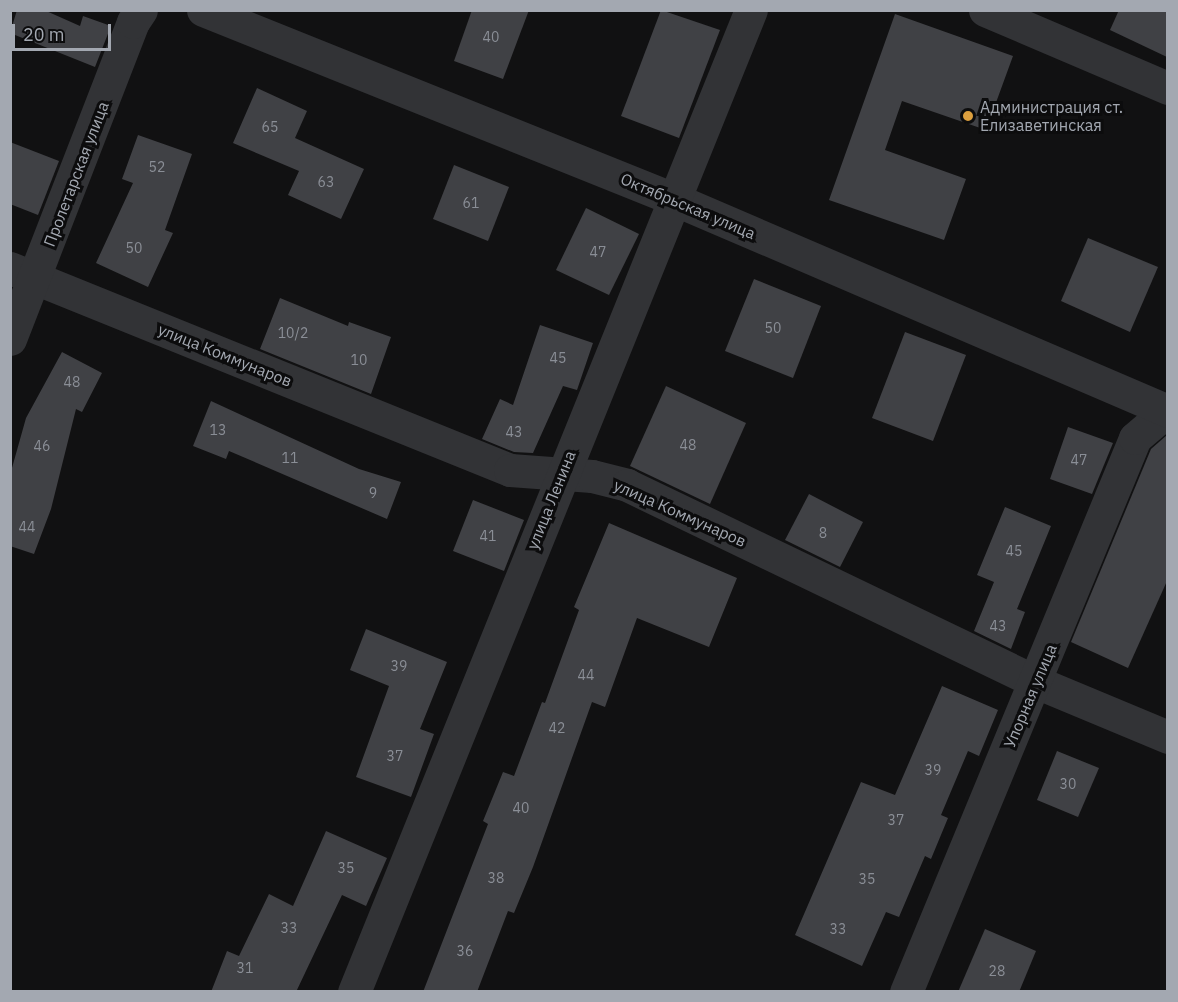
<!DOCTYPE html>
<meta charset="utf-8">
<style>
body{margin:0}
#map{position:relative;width:1178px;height:1002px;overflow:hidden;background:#111112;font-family:"IBM Plex Sans",sans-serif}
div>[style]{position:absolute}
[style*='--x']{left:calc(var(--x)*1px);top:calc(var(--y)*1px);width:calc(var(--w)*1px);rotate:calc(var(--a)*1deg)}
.building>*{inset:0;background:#404145}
.minor>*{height:33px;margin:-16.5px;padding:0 16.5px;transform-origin:16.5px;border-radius:16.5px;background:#323336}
.tertiary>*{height:33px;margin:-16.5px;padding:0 16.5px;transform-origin:16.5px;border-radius:16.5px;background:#323336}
.dots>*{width:16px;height:16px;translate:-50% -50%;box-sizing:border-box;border:3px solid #0c0c0d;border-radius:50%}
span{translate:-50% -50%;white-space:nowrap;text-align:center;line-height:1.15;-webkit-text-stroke:6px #0c0c0d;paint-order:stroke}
.number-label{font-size:14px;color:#8a8e96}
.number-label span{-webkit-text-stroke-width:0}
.poi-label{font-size:16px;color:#a3a8b1}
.left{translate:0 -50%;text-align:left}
.street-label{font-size:16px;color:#a3a8b1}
.frame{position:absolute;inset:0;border:12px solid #a3a8b1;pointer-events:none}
.scale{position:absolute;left:12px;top:24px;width:99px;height:27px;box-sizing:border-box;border:3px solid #a3a8b1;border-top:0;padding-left:8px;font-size:18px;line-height:21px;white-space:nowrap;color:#a3a8b1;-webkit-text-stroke:4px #0c0c0d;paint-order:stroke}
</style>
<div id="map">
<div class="building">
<i style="clip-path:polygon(17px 10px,44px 10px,80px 26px,83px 16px,111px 26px,95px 67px,10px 33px)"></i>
<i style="clip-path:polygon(472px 10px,529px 10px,503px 79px,454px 61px)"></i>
<i style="clip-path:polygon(661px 10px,720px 30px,679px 138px,621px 116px)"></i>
<i style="clip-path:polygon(1119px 10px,1167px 10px,1167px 57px,1110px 30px)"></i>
<i style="clip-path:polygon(895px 14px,1013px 56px,986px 130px,902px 101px,885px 150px,966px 179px,944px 240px,829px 200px)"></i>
<i style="clip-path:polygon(257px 88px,307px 111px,295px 138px,364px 169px,341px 219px,288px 195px,299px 171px,233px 143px)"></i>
<i style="clip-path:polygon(138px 135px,192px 154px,165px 230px,173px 233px,148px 287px,96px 263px,133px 183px,122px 179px)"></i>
<i style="clip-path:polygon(10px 142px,59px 161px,38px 215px,10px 204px)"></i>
<i style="clip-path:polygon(454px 165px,509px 187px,488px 241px,433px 219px)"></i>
<i style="clip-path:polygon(586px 208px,639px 234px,609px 295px,556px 270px)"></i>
<i style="clip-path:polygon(1088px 238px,1158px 267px,1130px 332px,1061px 301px)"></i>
<i style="clip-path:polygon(754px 279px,821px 306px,793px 378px,725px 351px)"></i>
<i style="clip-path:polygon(280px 298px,348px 326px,349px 322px,391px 337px,371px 394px,260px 349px)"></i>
<i style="clip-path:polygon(540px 325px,593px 343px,577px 390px,563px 386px,533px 453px,514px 452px,482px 439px,500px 399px,513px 405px)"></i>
<i style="clip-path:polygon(905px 332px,966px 355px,933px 441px,872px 418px)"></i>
<i style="clip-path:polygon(62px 352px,102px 373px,82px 412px,76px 409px,51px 509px,34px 554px,10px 546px,10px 475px,26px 418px)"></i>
<i style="clip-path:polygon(666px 386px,746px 423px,710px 504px,630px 466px)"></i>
<i style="clip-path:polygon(211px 401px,359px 469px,401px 482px,387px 519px,229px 451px,226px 459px,193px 446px)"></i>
<i style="clip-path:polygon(1068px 427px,1113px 443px,1092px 494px,1050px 479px)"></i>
<i style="clip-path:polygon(1167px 435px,1167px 581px,1128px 668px,1071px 642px,1151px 449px)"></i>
<i style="clip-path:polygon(809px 494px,863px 522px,840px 567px,785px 540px)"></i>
<i style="clip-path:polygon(473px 500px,524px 520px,504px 571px,453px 551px)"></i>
<i style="clip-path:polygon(1005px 507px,1051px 526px,1017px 609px,1025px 612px,1011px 649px,974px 631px,994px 582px,977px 575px)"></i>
<i style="clip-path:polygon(609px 523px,737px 578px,709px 647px,637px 618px,605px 707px,592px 702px,533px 867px,514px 913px,508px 911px,477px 992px,423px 992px,488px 824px,483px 821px,503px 772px,514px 776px,542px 702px,545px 703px,579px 610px,574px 607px)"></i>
<i style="clip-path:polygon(366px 629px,447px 662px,420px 729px,434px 734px,411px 797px,356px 777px,389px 686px,350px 670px)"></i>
<i style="clip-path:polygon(942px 686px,998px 710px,979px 756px,968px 751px,941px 815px,948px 818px,931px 859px,925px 856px,899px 917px,886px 912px,862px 966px,795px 935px,861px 782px,895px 795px)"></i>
<i style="clip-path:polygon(1057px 751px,1099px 768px,1078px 817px,1037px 800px)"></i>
<i style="clip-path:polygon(326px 831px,387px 858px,366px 906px,342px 895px,296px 992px,211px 992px,227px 951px,239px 956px,269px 894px,293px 906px)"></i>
<i style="clip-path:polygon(985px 929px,1036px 951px,1019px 992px,958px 992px)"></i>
</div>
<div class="minor">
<i style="--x:203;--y:10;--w:510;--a:21.88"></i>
<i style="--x:985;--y:10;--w:199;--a:23.1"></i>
<i style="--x:10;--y:268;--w:539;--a:22"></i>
<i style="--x:510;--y:470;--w:82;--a:4.2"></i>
<i style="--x:592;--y:476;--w:36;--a:14"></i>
<i style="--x:627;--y:485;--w:454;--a:25.7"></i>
<i style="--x:1036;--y:682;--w:143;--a:22.6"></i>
<i style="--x:10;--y:339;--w:340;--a:-68.8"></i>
<i style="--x:133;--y:22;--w:14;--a:-56"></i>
<i style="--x:906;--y:992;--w:599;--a:-67.54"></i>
<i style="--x:1135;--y:438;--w:43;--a:-40.3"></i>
</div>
<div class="tertiary">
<i style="--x:676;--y:200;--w:535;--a:23.21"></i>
<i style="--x:354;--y:992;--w:1059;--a:-67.99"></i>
</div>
<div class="dots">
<i style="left:968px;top:116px;background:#dc9f3e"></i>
</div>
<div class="number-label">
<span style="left:491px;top:37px">40</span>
<span style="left:270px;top:127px">65</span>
<span style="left:157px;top:167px">52</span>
<span style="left:326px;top:182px">63</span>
<span style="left:471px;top:203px">61</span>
<span style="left:134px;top:248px">50</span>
<span style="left:598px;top:252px">47</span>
<span style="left:773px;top:328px">50</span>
<span style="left:293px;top:333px">10/2</span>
<span style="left:558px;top:358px">45</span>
<span style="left:359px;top:360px">10</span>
<span style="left:72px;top:382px">48</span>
<span style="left:218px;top:430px">13</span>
<span style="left:514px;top:432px">43</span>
<span style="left:688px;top:445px">48</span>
<span style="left:42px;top:446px">46</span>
<span style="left:290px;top:458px">11</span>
<span style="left:1079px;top:460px">47</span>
<span style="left:373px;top:493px">9</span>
<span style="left:27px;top:527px">44</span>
<span style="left:823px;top:533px">8</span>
<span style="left:488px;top:536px">41</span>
<span style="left:1014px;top:551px">45</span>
<span style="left:998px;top:626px">43</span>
<span style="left:399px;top:666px">39</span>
<span style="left:586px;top:675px">44</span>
<span style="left:557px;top:728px">42</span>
<span style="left:395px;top:756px">37</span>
<span style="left:933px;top:770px">39</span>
<span style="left:1068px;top:784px">30</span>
<span style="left:521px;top:808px">40</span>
<span style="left:896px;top:820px">37</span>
<span style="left:346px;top:868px">35</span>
<span style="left:496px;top:878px">38</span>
<span style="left:867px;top:879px">35</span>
<span style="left:289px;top:928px">33</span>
<span style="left:838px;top:929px">33</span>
<span style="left:465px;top:951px">36</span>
<span style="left:245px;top:968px">31</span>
<span style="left:997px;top:971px">28</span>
</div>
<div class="poi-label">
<span class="left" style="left:980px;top:116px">Администрация ст.<br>Елизаветинская</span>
</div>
<div class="street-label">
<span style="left:76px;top:174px;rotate:-69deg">Пролетарская улица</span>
<span style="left:688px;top:206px;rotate:23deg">Октябрьская улица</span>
<span style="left:225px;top:355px;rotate:22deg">улица Коммунаров</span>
<span style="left:551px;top:500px;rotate:-68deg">улица Ленина</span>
<span style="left:680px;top:513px;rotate:24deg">улица Коммунаров</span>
<span style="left:1030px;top:696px;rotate:-67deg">Упорная улица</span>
</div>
<div class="frame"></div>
<div class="scale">20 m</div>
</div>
